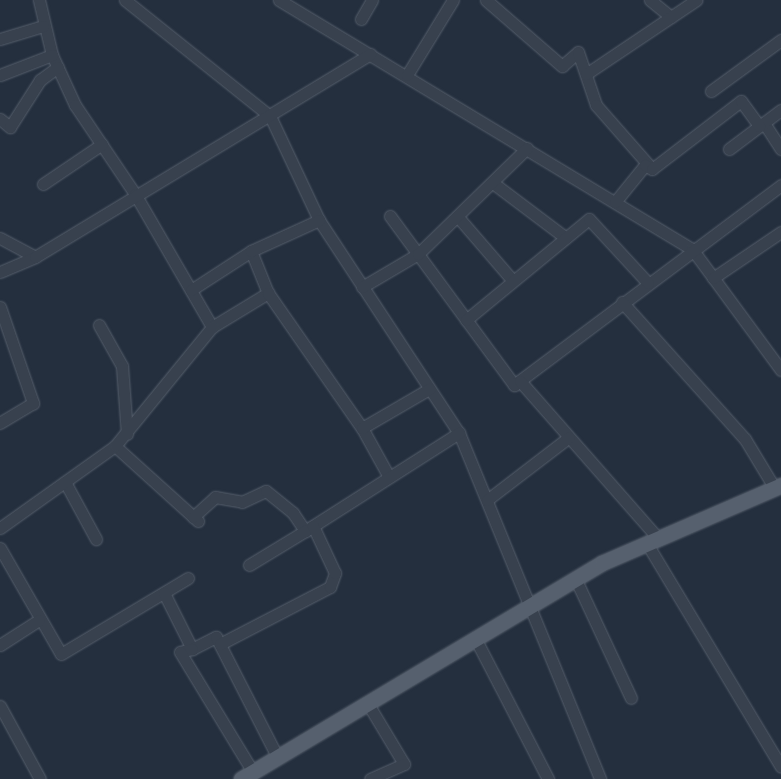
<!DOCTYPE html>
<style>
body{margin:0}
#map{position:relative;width:781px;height:779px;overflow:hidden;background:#242f3e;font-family:"IBM Plex Sans",sans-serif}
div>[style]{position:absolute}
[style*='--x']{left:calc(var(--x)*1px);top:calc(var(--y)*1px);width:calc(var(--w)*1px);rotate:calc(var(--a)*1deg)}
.roads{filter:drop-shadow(0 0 1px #565f6c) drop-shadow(0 0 1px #565f6c)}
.minor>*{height:11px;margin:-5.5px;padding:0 5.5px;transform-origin:5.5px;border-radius:5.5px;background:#38414e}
.major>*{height:15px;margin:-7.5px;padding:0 7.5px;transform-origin:7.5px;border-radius:7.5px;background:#56606e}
span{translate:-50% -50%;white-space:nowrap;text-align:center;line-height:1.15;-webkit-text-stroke:4.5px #1d2633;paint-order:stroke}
</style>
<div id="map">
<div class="roads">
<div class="minor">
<i style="--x:39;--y:0;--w:57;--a:76.7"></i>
<i style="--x:52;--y:55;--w:55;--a:65.3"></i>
<i style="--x:75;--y:105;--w:107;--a:56"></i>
<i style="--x:135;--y:194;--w:154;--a:59.9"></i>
<i style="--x:212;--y:327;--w:66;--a:-31.3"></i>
<i style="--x:125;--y:0;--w:186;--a:38.7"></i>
<i style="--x:270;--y:116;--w:115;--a:64.8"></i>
<i style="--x:319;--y:220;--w:255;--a:56.7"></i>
<i style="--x:459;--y:433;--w:374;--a:67.8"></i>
<i style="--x:279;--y:0;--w:482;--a:31.1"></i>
<i style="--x:692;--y:249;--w:150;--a:53.7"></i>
<i style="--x:486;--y:0;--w:101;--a:41"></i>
<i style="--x:562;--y:66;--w:21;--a:-41"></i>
<i style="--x:578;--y:52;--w:56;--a:71.2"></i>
<i style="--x:596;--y:105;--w:85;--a:48.8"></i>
<i style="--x:650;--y:0;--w:27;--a:39"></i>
<i style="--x:361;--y:19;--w:22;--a:-60"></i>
<i style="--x:0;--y:39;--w:45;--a:-16.8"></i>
<i style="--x:586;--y:74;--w:133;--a:-33.9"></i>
<i style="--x:0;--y:75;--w:56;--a:-21"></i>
<i style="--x:407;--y:75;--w:88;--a:-58.5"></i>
<i style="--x:711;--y:91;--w:87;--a:-36.1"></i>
<i style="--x:0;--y:119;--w:13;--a:39"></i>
<i style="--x:10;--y:127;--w:56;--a:-57.4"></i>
<i style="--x:40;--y:80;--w:22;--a:-36"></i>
<i style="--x:764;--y:123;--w:31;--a:57"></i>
<i style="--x:729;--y:149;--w:65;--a:-36.9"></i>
<i style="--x:493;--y:183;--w:91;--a:37"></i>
<i style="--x:43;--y:184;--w:71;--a:-34.1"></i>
<i style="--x:615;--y:202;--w:48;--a:-51"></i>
<i style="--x:645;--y:165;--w:8;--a:30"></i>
<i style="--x:652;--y:169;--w:112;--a:-37.4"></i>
<i style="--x:741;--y:101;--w:31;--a:54"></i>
<i style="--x:390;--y:216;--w:210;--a:53.7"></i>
<i style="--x:514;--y:385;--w:334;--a:-36.8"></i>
<i style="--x:458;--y:217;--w:84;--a:49.3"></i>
<i style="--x:0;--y:238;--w:40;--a:28"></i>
<i style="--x:251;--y:251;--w:45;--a:68"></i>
<i style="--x:268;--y:293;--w:165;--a:55.2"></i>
<i style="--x:362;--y:428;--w:56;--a:61.1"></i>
<i style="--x:0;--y:272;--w:38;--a:-23"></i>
<i style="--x:35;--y:257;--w:392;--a:-31.2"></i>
<i style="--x:713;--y:278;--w:82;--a:-34.1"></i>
<i style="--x:362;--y:287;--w:65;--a:-30.5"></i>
<i style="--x:418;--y:254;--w:152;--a:-44.2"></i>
<i style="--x:191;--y:290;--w:72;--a:-33"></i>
<i style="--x:251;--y:251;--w:75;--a:-24.5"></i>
<i style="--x:622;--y:302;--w:184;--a:48.1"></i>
<i style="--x:745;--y:439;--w:56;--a:58.9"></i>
<i style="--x:0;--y:307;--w:102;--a:71"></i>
<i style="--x:33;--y:403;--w:39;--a:149"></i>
<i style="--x:466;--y:320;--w:159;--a:-39.4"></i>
<i style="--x:589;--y:219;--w:87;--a:47.3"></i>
<i style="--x:99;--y:325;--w:47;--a:60.7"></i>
<i style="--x:122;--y:366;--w:68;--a:85.8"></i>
<i style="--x:520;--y:381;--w:206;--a:48.7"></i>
<i style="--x:362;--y:428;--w:78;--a:-30.2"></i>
<i style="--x:115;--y:446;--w:112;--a:42.1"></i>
<i style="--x:65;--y:482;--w:65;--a:61.5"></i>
<i style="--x:487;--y:500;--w:103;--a:-37.5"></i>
<i style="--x:193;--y:517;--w:30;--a:-42"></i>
<i style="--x:215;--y:497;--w:27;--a:10"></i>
<i style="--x:242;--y:502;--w:26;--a:-25"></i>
<i style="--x:266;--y:491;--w:35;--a:39"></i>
<i style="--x:293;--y:513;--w:22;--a:56"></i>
<i style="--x:305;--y:531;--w:183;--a:-32.5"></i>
<i style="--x:0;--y:528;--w:141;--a:-35.5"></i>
<i style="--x:115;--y:446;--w:154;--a:-50.8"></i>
<i style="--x:646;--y:542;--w:262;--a:59"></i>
<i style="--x:0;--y:548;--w:122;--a:60.1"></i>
<i style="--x:61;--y:654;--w:148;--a:-30.9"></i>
<i style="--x:249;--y:565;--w:66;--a:-31.3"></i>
<i style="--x:576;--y:580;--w:130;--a:65"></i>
<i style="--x:164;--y:593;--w:63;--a:63.4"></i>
<i style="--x:192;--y:649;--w:27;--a:-27"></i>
<i style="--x:216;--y:637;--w:136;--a:62.9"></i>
<i style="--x:476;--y:640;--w:157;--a:62.6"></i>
<i style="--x:220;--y:644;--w:124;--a:-27.4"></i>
<i style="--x:330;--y:587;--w:15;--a:-70"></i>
<i style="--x:335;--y:573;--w:52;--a:-115.1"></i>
<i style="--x:0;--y:645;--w:46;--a:-32.7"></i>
<i style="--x:192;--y:649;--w:12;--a:166"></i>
<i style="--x:180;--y:652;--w:140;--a:58.7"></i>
<i style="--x:368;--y:704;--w:70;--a:59"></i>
<i style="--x:404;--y:764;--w:37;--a:156"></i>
<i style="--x:0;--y:706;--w:83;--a:61.3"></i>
</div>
<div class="major">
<i style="--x:241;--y:779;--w:421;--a:-30.9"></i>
<i style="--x:602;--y:563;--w:195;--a:-23.5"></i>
</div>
</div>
</div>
